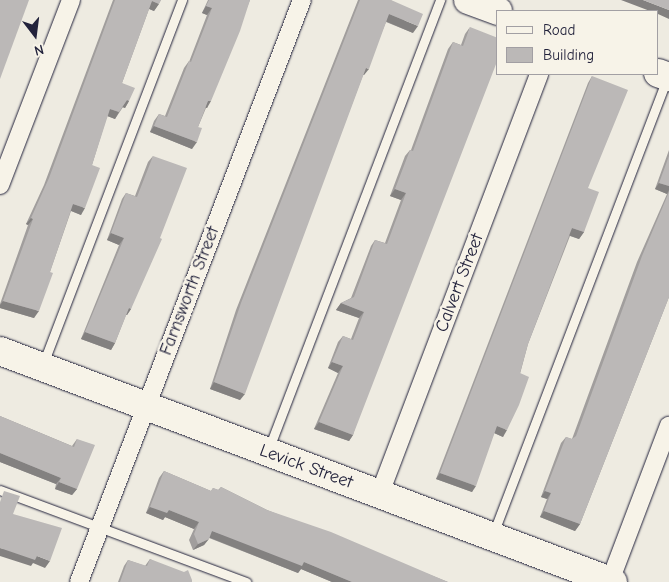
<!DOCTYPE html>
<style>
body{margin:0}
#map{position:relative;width:669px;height:582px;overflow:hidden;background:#eeebe1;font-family:"Comic Neue",sans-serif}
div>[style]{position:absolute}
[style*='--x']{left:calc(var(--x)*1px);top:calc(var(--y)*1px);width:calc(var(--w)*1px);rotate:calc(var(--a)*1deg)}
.roads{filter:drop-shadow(0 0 1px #22223b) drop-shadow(0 0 1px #22223b)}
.lane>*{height:9px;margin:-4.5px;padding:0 4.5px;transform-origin:4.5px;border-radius:4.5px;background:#f7f3e8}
.street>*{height:18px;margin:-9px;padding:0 9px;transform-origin:9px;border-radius:9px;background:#f7f3e8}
.highway>*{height:28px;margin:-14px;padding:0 14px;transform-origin:14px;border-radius:14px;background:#f7f3e8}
.wall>*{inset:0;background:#a19e9d}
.shaded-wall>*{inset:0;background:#838180}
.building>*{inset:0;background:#bbb8b7}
span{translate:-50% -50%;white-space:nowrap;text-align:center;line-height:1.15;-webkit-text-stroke:5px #f7f3e8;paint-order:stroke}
.street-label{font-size:18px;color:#22223b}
.legend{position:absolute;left:496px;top:10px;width:162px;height:65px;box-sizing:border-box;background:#f7f3e8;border:1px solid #a29fa3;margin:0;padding:6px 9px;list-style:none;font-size:15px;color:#22223b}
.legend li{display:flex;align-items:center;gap:10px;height:25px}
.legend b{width:25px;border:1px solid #a29fa3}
.north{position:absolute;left:10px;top:10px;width:50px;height:50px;-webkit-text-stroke:4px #f7f3e8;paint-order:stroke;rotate:165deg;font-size:14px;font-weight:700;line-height:20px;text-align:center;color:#22223b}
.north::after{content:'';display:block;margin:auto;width:18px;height:22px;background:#22223b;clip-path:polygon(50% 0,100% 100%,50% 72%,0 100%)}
</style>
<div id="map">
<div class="roads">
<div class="lane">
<i style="--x:43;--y:364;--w:390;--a:-69.1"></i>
<i style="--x:269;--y:448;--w:480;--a:-69.1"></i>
<i style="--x:0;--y:490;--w:263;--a:20.5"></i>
<i style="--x:493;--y:534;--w:487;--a:-69.1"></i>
</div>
<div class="street">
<i style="--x:0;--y:185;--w:198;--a:-69"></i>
<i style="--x:380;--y:493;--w:448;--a:-69.2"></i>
<i style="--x:610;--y:581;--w:166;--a:-69.2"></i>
<i style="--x:79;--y:582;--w:623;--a:-69.04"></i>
</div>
<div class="highway">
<i style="--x:468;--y:0;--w:32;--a:20"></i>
<i style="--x:658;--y:73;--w:12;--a:20"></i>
<i style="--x:0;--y:351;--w:655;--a:20.65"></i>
</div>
</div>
<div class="wall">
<i style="clip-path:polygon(113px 0,161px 0,154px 11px,149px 9px,122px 83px,129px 101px,125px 108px,123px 107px,115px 119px,107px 116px,92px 165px,81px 215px,71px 211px,34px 318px,0 308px,0 304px,28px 225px,26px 224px,44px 185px)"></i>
<i style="clip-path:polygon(208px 0,250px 0,207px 108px,206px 108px,198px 127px,192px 149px,150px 132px,154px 121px,159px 114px,165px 116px,184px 68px,189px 61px,189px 62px,207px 15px,202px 13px)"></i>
<i style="clip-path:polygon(358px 0,391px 0,413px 33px,386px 22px,364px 75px,363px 75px,240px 400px,210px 389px,236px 310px)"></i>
<i style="clip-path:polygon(470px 27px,353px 435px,349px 441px,314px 429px,338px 373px,328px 368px,338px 342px,343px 336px,351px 339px,359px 318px,336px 310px,341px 303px,351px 298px,371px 246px,375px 240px,385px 243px,401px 200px,390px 196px,405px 156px,410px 150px,411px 150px,448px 49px,453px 42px,461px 45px,465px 34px)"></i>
<i style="clip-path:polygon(592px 76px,588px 188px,584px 232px,579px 239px,570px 236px,528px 344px,503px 437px,494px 433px,472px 492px,436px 479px,588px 83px)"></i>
<i style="clip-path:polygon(669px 150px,669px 297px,580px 524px,575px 531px,540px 517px,547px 499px,541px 497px,561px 443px,566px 437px,572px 439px,637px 262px,667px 194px,655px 189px)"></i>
<i style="clip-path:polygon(153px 156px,131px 309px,127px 315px,126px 315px,115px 343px,111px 350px,81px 339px,119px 245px,107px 240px,122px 199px,126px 193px,135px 196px,148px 162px)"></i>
<i style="clip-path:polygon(0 416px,72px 446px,77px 439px,77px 489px,72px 495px,55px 489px,56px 484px,0 462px)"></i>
<i style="clip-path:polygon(164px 471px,211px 491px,213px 488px,218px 490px,221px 487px,267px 510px,448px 582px,332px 582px,301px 569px,298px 573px,209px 538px,204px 545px,193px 550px,189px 540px,194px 529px,165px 517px,163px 520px,146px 513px,159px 478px)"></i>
<i style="clip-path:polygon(150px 559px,192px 582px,118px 582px,124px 566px,128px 560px,145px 566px)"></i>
</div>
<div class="shaded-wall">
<i style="clip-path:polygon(621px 0,643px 0,669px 10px,669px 19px,658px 14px,658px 11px,650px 11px)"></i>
<i style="clip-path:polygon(152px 1px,159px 4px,154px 11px,147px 8px)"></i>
<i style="clip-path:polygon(206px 6px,212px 8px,207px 15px,202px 13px)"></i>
<i style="clip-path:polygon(389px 14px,418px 26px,413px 33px,385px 21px)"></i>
<i style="clip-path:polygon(366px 68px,369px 69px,364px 75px,361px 74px)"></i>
<i style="clip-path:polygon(127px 100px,129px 101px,125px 108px,122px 107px)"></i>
<i style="clip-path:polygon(208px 101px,211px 101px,207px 108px,204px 107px)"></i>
<i style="clip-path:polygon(110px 109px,119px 112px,115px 119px,105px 115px)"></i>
<i style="clip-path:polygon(154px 126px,197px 142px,192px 149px,150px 132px)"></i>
<i style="clip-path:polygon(659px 183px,669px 186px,669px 190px,667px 194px,655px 189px)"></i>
<i style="clip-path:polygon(395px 189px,406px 193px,401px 200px,390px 196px)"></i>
<i style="clip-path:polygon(73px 204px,85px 208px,81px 215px,69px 210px)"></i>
<i style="clip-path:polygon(31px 218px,33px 219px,28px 225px,26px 224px)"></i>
<i style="clip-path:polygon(572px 228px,584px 232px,579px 239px,568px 235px)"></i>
<i style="clip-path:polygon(111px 233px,124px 238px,119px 245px,107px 240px)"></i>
<i style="clip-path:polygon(3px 301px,39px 311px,34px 318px,0 308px,0 305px)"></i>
<i style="clip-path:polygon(341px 303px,364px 312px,359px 318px,336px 310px)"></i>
<i style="clip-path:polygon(129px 308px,131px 309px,127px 315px,124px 314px)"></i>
<i style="clip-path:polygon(85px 332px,115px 343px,111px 350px,81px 339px)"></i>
<i style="clip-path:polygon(332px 362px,343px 366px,338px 373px,328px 368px)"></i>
<i style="clip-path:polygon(214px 382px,245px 394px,240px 400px,210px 389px)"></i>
<i style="clip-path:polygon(319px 422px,353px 435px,349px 441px,314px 429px)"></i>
<i style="clip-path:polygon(497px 426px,507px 430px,503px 437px,492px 432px)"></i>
<i style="clip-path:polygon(0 453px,61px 478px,56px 484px,0 462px)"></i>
<i style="clip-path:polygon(440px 473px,476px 486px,472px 492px,436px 479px)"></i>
<i style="clip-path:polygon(59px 482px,77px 489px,72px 495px,55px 489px)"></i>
<i style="clip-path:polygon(545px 491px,551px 493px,547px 499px,541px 497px)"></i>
<i style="clip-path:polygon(150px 507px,169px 510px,199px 522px,194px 529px,165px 517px,163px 520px,146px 513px)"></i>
<i style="clip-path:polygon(544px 511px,580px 524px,575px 531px,540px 517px)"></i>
<i style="clip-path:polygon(212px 531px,304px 562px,352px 582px,332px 582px,301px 569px,298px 573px,208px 537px)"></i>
<i style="clip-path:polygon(209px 539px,204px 545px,193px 550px,198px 544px)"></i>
<i style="clip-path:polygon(0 548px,37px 556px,50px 561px,45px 568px,33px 563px,31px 566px,0 556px)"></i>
</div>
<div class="building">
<i style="clip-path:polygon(0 0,29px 0,0 79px)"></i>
<i style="clip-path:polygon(115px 0,161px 0,159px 4px,152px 1px,122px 83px,135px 88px,129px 101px,127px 100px,119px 112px,110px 109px,92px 165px,100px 168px,85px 208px,73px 204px,50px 272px,53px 273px,39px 311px,3px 301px,33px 219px,31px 218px,49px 178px)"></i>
<i style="clip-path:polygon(209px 0,250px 0,240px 31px,211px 101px,208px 101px,198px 127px,202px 128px,197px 142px,154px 126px,159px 114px,167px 117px,189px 61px,191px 62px,212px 8px,206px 6px)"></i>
<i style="clip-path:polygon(360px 0,391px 0,423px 14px,418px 26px,389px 14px,369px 69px,366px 68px,245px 394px,214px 382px,241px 303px)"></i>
<i style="clip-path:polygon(643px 0,669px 0,669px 10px)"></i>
<i style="clip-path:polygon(470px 27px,498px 38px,498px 59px,353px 435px,319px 422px,343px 366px,332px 362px,343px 336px,353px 340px,364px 312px,341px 303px,354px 297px,375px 240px,387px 244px,406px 193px,395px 189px,410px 150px,413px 151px,453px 42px,463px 46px)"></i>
<i style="clip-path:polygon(592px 76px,628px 90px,588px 188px,599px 192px,584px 232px,572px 228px,528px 344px,520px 373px,529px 377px,519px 405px,507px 430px,497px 426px,476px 486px,440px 473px)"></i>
<i style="clip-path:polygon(153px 156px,187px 168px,160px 238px,162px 239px,131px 309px,129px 308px,115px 343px,85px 332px,124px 238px,111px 233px,126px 193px,137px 197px)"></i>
<i style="clip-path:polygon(669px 156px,669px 186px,659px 183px)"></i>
<i style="clip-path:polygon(669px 192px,669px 297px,580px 524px,544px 511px,551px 493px,545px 491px,566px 437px,572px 439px,576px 436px,642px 256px)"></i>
<i style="clip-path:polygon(0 416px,74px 447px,77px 439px,95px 445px,77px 489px,59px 482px,61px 478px,0 453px)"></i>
<i style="clip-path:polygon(164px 471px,211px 491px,213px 488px,219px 490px,221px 487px,267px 510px,331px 532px,448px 582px,352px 582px,304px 562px,302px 566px,212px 531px,209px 539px,198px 544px,194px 534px,199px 522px,169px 510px,167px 513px,150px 507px)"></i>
<i style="clip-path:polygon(4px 491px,20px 496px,13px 514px,62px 528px,50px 561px,37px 556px,35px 560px,0 548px,0 502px)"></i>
<i style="clip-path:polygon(150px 559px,184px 572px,188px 570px,192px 580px,192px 582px,120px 582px,128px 560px,147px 566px)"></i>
</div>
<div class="street-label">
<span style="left:460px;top:283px;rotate:-69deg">Calvert Street</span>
<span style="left:190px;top:291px;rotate:-69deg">Farnsworth Street</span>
<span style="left:306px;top:467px;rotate:20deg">Levick Street</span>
</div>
<ul class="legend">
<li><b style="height:6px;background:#f7f3e8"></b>Road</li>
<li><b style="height:14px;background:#bbb8b7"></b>Building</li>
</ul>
<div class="north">N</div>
</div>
